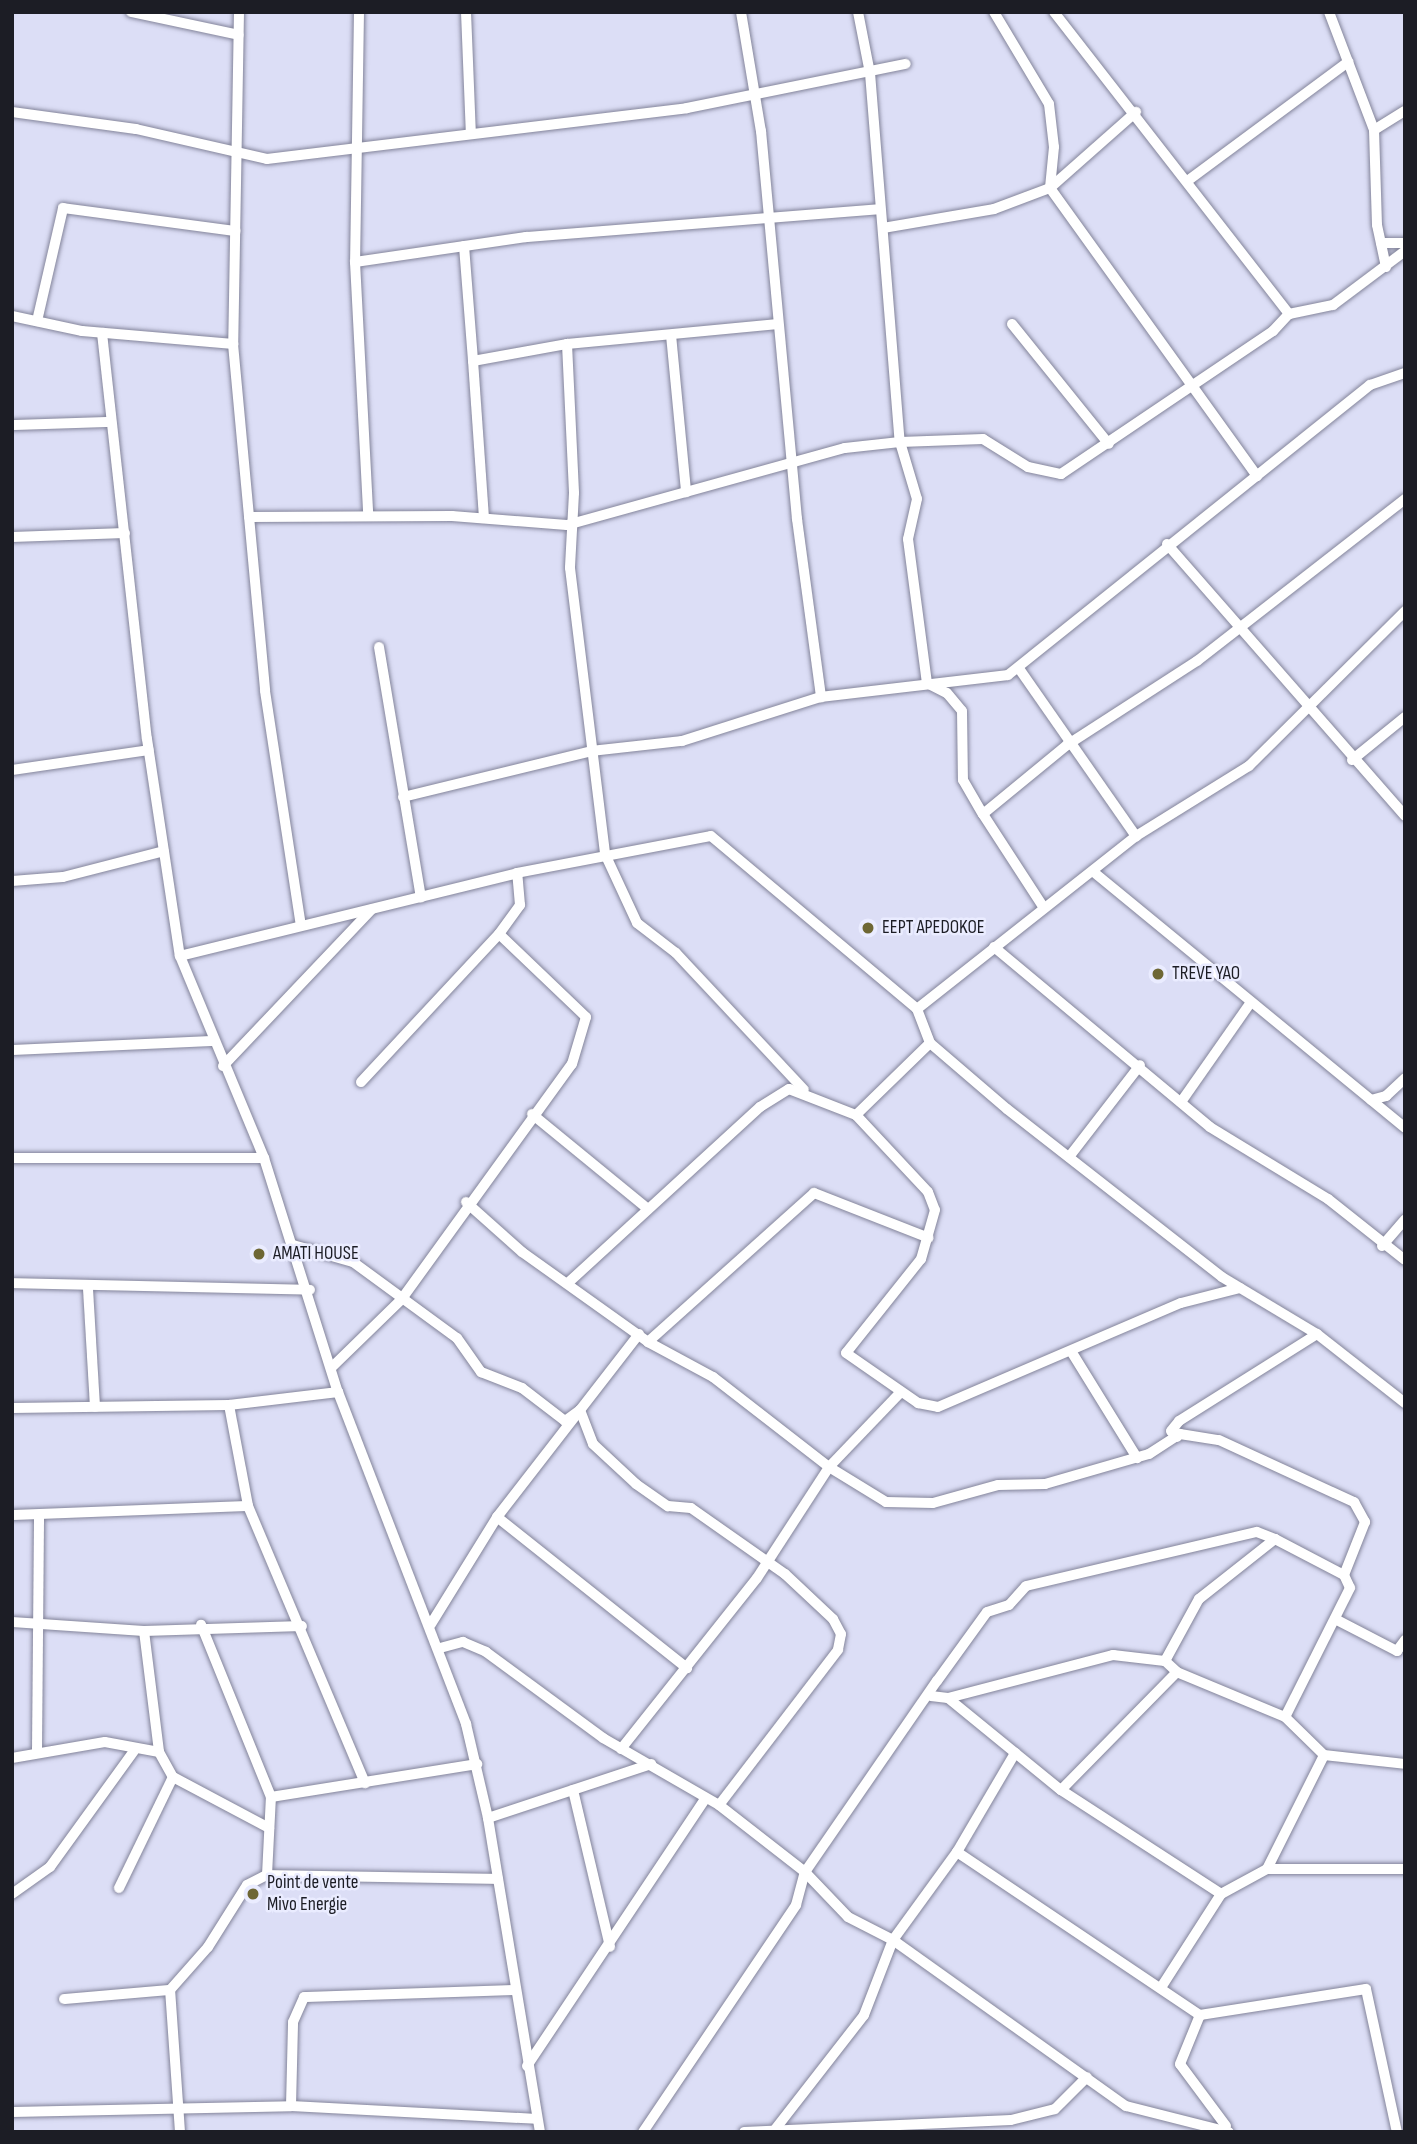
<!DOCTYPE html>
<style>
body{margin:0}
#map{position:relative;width:1417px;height:2144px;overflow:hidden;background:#dcdef6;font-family:"Sofia Sans Condensed",sans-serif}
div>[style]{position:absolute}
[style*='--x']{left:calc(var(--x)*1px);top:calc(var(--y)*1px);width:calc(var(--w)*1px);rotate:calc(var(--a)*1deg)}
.roads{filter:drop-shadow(0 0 2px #83849a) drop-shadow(0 0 2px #83849a)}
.minor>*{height:10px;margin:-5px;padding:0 5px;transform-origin:5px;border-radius:5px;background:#fff}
.dots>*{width:19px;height:19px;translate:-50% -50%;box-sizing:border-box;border:4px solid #eaecff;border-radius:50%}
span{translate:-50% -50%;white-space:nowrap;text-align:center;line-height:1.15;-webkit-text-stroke:5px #eaecff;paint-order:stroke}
.poi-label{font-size:19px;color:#1c1d25}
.left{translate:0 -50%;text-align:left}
.frame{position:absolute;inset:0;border:14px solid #1c1d25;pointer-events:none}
</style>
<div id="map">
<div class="roads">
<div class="minor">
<i style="--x:131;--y:12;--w:110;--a:12"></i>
<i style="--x:239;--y:12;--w:332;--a:91"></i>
<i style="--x:233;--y:344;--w:348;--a:84.7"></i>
<i style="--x:265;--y:691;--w:237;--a:81.3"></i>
<i style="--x:359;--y:12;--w:250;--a:90.9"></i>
<i style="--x:355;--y:262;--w:252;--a:87"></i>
<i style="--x:466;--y:12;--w:122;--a:87.7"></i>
<i style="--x:741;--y:12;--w:121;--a:80.5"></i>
<i style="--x:761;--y:131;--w:390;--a:84.7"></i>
<i style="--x:797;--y:519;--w:180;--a:82.3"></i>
<i style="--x:858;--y:12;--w:62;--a:78.9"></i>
<i style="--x:870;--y:73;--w:370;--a:85.4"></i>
<i style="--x:900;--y:442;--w:59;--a:73.4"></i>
<i style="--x:917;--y:499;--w:41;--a:102.7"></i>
<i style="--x:908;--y:539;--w:145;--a:82.5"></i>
<i style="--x:927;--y:683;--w:22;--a:27"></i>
<i style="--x:947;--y:693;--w:23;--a:50"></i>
<i style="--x:962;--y:711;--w:69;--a:89.2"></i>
<i style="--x:963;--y:780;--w:39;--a:60"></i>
<i style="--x:994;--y:12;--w:107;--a:59.1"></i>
<i style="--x:1049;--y:104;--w:43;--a:83.4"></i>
<i style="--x:1054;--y:147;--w:41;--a:95.6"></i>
<i style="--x:1050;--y:188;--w:355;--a:54.3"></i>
<i style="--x:1054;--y:12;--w:383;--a:52.1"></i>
<i style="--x:1329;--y:12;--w:126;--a:69.1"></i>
<i style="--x:1374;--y:130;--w:95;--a:88.2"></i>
<i style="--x:1377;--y:225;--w:43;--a:77.9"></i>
<i style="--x:12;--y:112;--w:125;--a:7.8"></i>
<i style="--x:136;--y:129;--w:134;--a:12.9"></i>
<i style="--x:267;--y:159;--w:423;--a:-6.9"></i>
<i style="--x:687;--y:108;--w:223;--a:-11.4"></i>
<i style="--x:1374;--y:130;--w:36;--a:-32"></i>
<i style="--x:1190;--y:179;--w:197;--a:-36.5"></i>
<i style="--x:883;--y:228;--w:113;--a:-9.7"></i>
<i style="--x:994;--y:209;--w:60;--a:-20.6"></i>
<i style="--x:1050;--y:188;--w:115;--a:-41.5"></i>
<i style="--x:1381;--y:243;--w:24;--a:0"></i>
<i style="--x:464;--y:246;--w:115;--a:85.5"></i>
<i style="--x:355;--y:262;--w:173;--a:-8.3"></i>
<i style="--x:526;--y:237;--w:355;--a:-4.5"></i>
<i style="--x:12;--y:316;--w:72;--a:12.1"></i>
<i style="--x:82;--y:331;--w:152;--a:4.9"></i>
<i style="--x:37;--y:321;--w:116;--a:-77"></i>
<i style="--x:63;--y:208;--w:174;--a:7.6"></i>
<i style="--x:1012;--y:324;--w:154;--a:51.1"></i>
<i style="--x:102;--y:333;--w:408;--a:83.7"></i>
<i style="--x:147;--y:739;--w:219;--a:81.4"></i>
<i style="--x:180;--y:956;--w:219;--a:67.4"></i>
<i style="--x:264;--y:1158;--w:245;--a:72.5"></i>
<i style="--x:338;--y:1392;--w:356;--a:68.9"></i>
<i style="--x:466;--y:1724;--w:97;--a:76.8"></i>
<i style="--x:488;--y:1818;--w:318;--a:80.6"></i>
<i style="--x:671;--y:335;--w:158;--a:84.5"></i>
<i style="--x:567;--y:344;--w:149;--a:87.3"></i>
<i style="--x:574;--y:493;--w:75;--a:93.1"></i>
<i style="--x:570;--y:568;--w:288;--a:83"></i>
<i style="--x:605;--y:854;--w:76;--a:65.1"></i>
<i style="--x:637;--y:923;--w:49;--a:37.6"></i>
<i style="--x:676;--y:953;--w:187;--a:46.9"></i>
<i style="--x:12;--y:425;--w:97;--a:-1.8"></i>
<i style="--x:249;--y:517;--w:203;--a:-0.3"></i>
<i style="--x:452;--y:516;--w:115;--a:4.5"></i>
<i style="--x:567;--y:525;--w:288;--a:-15.5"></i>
<i style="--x:845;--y:448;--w:55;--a:-6.2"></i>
<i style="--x:900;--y:442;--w:83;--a:-2.1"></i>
<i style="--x:983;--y:439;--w:53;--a:31.9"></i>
<i style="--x:1028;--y:467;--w:34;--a:12"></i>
<i style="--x:1061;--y:474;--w:256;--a:-34"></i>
<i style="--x:1273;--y:331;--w:23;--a:-47"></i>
<i style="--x:1289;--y:314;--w:45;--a:-11.6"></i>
<i style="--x:1333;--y:305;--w:90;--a:-36.9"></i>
<i style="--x:484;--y:518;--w:157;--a:-94"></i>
<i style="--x:473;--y:361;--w:96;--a:-10.3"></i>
<i style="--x:567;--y:344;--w:212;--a:-5.4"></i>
<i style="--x:12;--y:537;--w:113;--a:-2"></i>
<i style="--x:1167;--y:544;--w:361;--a:48.8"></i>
<i style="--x:379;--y:647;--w:254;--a:80.5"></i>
<i style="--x:1020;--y:670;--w:203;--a:55.1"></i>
<i style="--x:1352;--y:760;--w:68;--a:-39.1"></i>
<i style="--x:12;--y:770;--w:138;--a:-8.3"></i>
<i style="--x:403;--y:797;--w:194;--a:-13.7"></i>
<i style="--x:591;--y:751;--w:92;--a:-6.3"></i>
<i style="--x:682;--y:741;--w:146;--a:-17.6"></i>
<i style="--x:821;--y:697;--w:188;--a:-6.7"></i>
<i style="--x:1008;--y:675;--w:464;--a:-38.7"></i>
<i style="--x:1370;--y:385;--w:37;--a:-19"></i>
<i style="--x:1096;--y:874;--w:400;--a:39.4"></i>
<i style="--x:12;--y:881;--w:51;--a:-4.5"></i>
<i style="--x:63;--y:877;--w:104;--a:-14.4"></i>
<i style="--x:1042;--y:905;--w:108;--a:-123"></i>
<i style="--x:983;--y:814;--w:109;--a:-39.4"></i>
<i style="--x:1067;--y:745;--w:155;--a:-32.9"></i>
<i style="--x:1197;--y:661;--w:264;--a:-37.9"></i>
<i style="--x:994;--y:947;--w:281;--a:39.8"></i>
<i style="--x:1210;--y:1127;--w:138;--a:31.4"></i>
<i style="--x:1328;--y:1199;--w:98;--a:38.4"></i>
<i style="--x:180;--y:956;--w:347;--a:-13.8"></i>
<i style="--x:517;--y:873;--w:197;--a:-10.8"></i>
<i style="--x:711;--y:836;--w:269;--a:40"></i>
<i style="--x:917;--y:1009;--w:36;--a:69"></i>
<i style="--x:930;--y:1043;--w:101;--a:40.6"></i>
<i style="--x:1007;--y:1109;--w:273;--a:38"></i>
<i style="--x:1222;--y:1277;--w:111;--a:31"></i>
<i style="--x:1317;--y:1334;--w:112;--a:38.1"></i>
<i style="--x:917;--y:1009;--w:279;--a:-38.3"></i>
<i style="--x:1136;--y:836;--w:133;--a:-31.8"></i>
<i style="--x:1249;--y:766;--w:220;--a:-44.8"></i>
<i style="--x:12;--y:1050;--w:200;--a:-2.6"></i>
<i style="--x:223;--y:1066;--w:216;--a:-46.5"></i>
<i style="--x:361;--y:1082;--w:202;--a:-47"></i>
<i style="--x:499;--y:934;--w:36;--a:-54"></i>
<i style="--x:520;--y:905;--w:32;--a:-95"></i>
<i style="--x:1371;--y:1100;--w:16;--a:-15"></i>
<i style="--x:1386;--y:1096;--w:26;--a:-43"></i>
<i style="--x:1181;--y:1102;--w:118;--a:-55"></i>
<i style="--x:532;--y:1114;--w:149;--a:39.3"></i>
<i style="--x:856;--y:1115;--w:103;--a:-44.2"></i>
<i style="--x:1069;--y:1157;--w:116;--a:-52.3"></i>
<i style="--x:12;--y:1158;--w:252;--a:0"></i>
<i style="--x:466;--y:1202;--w:75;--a:41.8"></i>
<i style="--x:522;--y:1252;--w:155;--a:35.5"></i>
<i style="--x:648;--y:1342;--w:74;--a:28.3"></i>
<i style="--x:713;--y:1377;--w:147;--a:37.8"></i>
<i style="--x:829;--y:1467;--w:67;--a:31.6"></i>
<i style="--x:886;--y:1502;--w:47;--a:1.2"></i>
<i style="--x:933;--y:1503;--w:67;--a:-15.5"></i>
<i style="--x:998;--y:1485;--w:47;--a:-1.2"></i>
<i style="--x:1045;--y:1484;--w:108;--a:-16.1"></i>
<i style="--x:1149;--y:1454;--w:37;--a:-33"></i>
<i style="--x:1180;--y:1434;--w:39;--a:9"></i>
<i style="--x:1219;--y:1440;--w:149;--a:24.7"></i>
<i style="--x:1354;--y:1502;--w:23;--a:61"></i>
<i style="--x:1365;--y:1522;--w:57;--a:111.6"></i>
<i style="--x:293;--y:1245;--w:62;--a:15.8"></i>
<i style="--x:353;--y:1262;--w:129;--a:36.2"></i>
<i style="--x:457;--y:1338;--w:42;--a:54.8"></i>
<i style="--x:481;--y:1372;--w:44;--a:21.3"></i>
<i style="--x:522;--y:1388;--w:54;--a:37.5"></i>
<i style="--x:565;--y:1421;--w:19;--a:-36"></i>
<i style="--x:580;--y:1410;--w:36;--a:69"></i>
<i style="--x:593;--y:1444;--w:59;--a:42.9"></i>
<i style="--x:636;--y:1484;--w:39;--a:35"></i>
<i style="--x:668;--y:1506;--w:23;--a:5"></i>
<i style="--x:691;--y:1508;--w:115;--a:35.1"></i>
<i style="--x:785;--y:1574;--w:66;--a:43.2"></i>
<i style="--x:833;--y:1619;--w:17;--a:62"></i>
<i style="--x:841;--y:1634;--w:16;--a:101"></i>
<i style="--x:838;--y:1650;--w:195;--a:127.5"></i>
<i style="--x:1382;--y:1246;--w:35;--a:-49"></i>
<i style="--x:569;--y:1282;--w:259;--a:-42.5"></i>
<i style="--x:760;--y:1107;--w:34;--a:-32"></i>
<i style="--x:789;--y:1089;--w:72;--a:21.2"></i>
<i style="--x:856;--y:1115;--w:105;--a:46.9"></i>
<i style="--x:928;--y:1192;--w:19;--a:69"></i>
<i style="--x:935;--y:1210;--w:51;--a:105.9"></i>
<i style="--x:921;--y:1259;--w:120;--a:128.6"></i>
<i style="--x:846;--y:1353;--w:88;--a:34.8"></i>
<i style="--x:918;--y:1403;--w:20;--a:11"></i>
<i style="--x:938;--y:1407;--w:264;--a:-23.2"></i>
<i style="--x:1181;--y:1303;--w:61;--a:-14.3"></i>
<i style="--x:12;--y:1283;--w:298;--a:1.3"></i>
<i style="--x:88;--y:1289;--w:118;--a:86.6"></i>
<i style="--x:639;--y:1334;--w:232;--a:127.8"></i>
<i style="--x:497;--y:1517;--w:243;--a:38.5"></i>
<i style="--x:648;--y:1342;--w:223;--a:-41.9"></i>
<i style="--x:814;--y:1193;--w:123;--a:21.4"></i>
<i style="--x:1071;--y:1351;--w:126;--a:58.3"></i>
<i style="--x:331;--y:1368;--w:98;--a:-44.2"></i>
<i style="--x:401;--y:1300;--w:291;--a:-54.1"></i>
<i style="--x:572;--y:1064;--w:49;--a:-73.4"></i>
<i style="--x:586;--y:1017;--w:120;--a:-136.3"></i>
<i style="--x:229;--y:1405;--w:103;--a:79.3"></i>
<i style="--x:248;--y:1506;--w:301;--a:67.1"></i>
<i style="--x:12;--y:1408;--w:217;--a:-0.8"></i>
<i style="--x:229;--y:1405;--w:110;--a:-6.8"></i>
<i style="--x:1177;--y:1437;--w:8;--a:-135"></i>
<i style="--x:1171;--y:1431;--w:13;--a:-51"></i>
<i style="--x:1179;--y:1421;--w:163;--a:-32.2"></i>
<i style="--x:12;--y:1515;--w:236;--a:-2.2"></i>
<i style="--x:1335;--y:1619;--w:70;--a:27.3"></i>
<i style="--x:1397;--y:1651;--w:14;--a:-54"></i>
<i style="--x:12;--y:1622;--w:132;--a:3.9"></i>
<i style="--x:144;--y:1631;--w:158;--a:-1.8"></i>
<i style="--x:431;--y:1624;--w:126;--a:-58.3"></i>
<i style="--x:144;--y:1631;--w:122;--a:82.9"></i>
<i style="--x:159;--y:1752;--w:29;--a:61"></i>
<i style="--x:173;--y:1777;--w:109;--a:28"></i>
<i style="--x:440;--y:1648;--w:24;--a:-15"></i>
<i style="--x:463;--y:1642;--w:25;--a:23"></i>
<i style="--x:486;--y:1652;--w:145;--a:36.3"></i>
<i style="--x:603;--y:1738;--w:134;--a:30"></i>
<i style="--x:719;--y:1805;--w:109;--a:37.9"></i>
<i style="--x:805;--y:1872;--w:62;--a:46.3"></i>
<i style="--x:848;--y:1917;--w:51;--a:27.1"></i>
<i style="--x:893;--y:1940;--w:286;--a:35.5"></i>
<i style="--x:1126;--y:2106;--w:106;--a:14.2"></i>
<i style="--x:931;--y:1696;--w:17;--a:7"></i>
<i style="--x:948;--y:1698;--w:146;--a:39.2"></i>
<i style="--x:1061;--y:1790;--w:191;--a:33"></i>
<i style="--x:948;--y:1698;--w:171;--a:-14.6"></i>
<i style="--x:1113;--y:1655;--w:52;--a:6.6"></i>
<i style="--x:621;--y:1749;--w:218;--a:-51.5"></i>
<i style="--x:757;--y:1578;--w:132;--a:-57"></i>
<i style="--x:829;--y:1467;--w:104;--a:-46.2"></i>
<i style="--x:37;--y:1750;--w:235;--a:-89.5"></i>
<i style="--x:1324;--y:1755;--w:81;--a:6.3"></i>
<i style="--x:12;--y:1758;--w:94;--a:-9.8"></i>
<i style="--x:105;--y:1742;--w:55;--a:10.5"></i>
<i style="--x:573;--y:1790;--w:161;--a:76.7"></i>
<i style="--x:1061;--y:1790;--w:165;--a:-45.5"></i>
<i style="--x:271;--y:1797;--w:209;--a:-9.1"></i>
<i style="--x:488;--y:1818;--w:172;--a:-18.3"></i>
<i style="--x:957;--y:1852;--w:293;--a:33.9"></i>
<i style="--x:1267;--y:1869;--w:127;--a:-63.4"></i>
<i style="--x:1324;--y:1755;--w:54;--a:-135.7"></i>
<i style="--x:1285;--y:1717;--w:117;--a:-157.4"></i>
<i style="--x:1177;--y:1672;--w:16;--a:-137"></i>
<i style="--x:1165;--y:1661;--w:71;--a:-61.3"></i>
<i style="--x:1199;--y:1599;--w:97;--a:-38.3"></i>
<i style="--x:267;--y:1875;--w:231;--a:1"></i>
<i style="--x:119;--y:1888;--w:123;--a:-64.1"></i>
<i style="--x:12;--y:1894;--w:47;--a:-35.4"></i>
<i style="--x:50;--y:1867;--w:143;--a:-54.1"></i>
<i style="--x:1162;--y:1986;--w:109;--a:-57.3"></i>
<i style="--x:1221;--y:1894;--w:52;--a:-28.5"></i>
<i style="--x:1267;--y:1869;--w:138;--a:0"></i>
<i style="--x:64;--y:1999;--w:106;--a:-4.9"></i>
<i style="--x:527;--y:2066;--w:322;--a:-56.3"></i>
<i style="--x:291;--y:2106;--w:84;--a:-88.6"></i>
<i style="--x:293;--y:2022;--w:27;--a:-66"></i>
<i style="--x:304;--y:1997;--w:212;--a:-1.9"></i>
<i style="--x:12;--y:2112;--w:279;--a:-1.2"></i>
<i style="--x:291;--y:2106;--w:246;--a:3"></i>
<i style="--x:1226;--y:2126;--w:77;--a:-126.6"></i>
<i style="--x:1180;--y:2064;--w:53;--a:-67.8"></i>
<i style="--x:1200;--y:2015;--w:168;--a:-8.9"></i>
<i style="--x:1366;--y:1989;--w:146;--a:77.8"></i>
<i style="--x:180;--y:2132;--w:142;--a:-94"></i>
<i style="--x:170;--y:1990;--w:57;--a:-48.5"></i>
<i style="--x:208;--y:1947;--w:73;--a:-57.8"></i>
<i style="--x:247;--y:1885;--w:22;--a:-27"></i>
<i style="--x:267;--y:1875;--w:78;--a:-87.1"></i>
<i style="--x:271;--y:1797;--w:186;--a:-112.1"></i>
<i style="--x:643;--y:2132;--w:274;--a:-56"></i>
<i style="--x:796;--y:1905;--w:34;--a:-75"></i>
<i style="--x:805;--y:1872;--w:232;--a:-55.4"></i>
<i style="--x:937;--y:1681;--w:85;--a:-54.1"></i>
<i style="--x:987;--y:1612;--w:23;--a:-18"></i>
<i style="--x:1009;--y:1605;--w:25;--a:-48"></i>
<i style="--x:1026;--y:1586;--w:237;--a:-13.2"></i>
<i style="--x:1257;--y:1532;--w:19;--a:21"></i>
<i style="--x:1275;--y:1539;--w:78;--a:27.6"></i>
<i style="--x:1344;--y:1575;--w:14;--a:65"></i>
<i style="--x:1350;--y:1588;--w:144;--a:116.7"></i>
<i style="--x:744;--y:2132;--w:267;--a:-2.6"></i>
<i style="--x:1011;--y:2120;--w:45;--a:-14"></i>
<i style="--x:1055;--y:2109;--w:45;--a:-45"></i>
<i style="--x:773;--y:2132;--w:148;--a:-52.1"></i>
<i style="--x:864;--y:2015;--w:80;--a:-68.9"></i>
<i style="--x:893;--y:1940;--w:109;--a:-54"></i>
<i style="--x:957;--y:1852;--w:115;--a:-59.6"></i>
</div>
</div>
<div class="dots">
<i style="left:868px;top:928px;background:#6e6734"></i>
<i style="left:1158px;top:974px;background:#6e6734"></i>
<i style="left:259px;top:1254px;background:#6e6734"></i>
<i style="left:253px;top:1894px;background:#6e6734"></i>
</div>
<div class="poi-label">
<span class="left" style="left:882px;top:928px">EEPT APEDOKOE</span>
<span class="left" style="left:1172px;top:974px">TREVE YAO</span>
<span class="left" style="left:273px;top:1254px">AMATI HOUSE</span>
<span class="left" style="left:267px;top:1894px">Point de vente<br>Mivo Energie</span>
</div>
<div class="frame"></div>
</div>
